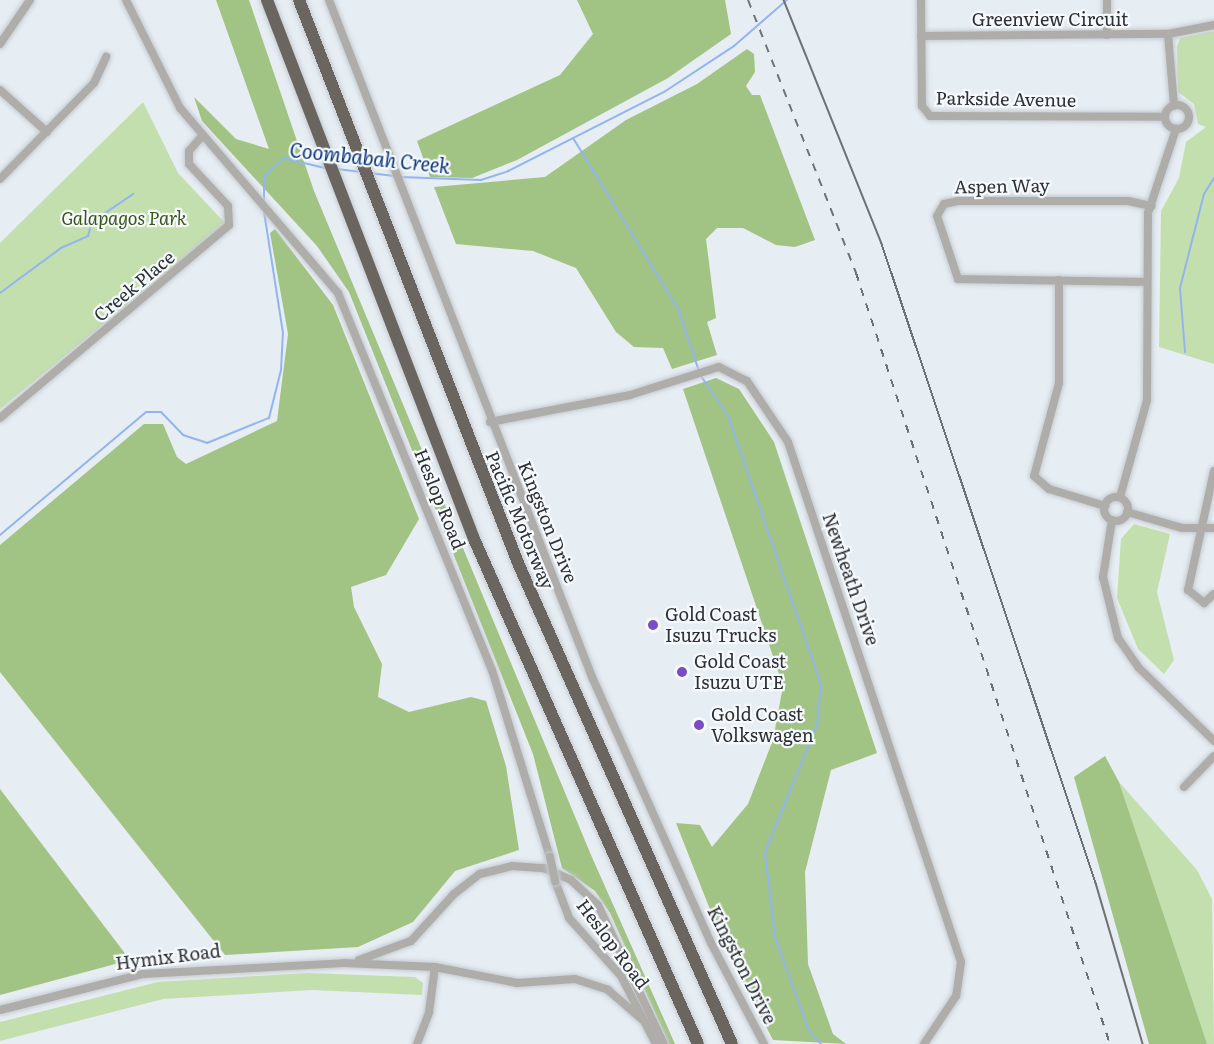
<!DOCTYPE html>
<style>
body{margin:0}
#map{position:relative;width:1214px;height:1044px;overflow:hidden;background:#e6edf3;font-family:Literata,serif}
div>[style]{position:absolute}
[style*='--x']{left:calc(var(--x)*1px);top:calc(var(--y)*1px);width:calc(var(--w)*1px);rotate:calc(var(--a)*1deg)}
.green>*{inset:0;background:#c4dfae}
.forest>*{inset:0;background:#a1c383}
.stream>*{height:2px;margin:-1px;padding:0 1px;transform-origin:1px;border-radius:1px;background:#92b5f1}
.roads{filter:drop-shadow(0 0 2px #c5cbd0) drop-shadow(0 0 2px #c5cbd0)}
.minor>*{height:8px;margin:-4px;padding:0 4px;transform-origin:4px;border-radius:4px;background:#afadaa}
.minor>.ring{margin:-4px;padding:0;box-sizing:content-box;background:none;border:8px solid #afadaa;border-radius:50%}
.highway>*{height:12px;margin:-6px;padding:0 6px;transform-origin:6px;border-radius:6px;background:#6a655f}
.tram>*{height:1.5px;margin:-0.75px;padding:0 0.75px;transform-origin:0.75px;border-radius:0.75px;background:#6e7276}
.rail>*{height:2px;margin-top:-1px;transform-origin:0;background:repeating-linear-gradient(90deg,#6e7276 0 8px,transparent 0 16px)}
.bridges{filter:drop-shadow(0 0 2px #c5cbd0) drop-shadow(0 0 2px #c5cbd0)}
.minor-bridge>*{height:8px;margin:-4px;padding:0 4px;transform-origin:4px;border-radius:4px;background:#afadaa}
.dots>*{width:16px;height:16px;translate:-50% -50%;box-sizing:border-box;border:3px solid #f6fafe;border-radius:50%}
span{translate:-50% -50%;white-space:nowrap;text-align:center;line-height:1.15;-webkit-text-stroke:4.5px #f6fafe;paint-order:stroke}
.street-label{font-size:18px;color:#2e3133}
.park-label{font-size:18px;color:#385614;font-style:italic}
.poi-label{font-size:18px;color:#2e3133}
.left{translate:0 -50%;text-align:left}
.water-label{font-size:20px;color:#0e367a;font-style:italic}
</style>
<div id="map">
<div class="green">
<i style="clip-path:polygon(1214px 31px,1214px 364px,1159px 347px,1161px 211px,1179px 178px,1186px 142px,1206px 127px,1198px 124px,1194px 104px,1178px 92px,1177px 47px,1180px 38px)"></i>
<i style="clip-path:polygon(143px 102px,178px 173px,226px 224px,0 409px,0 243px)"></i>
<i style="clip-path:polygon(1134px 524px,1170px 534px,1157px 592px,1174px 660px,1164px 674px,1138px 649px,1117px 598px,1121px 539px)"></i>
<i style="clip-path:polygon(1119px 782px,1197px 870px,1212px 899px,1214px 1044px,1207px 1044px,1190px 997px)"></i>
<i style="clip-path:polygon(308px 973px,415px 977px,423px 983px,422px 995px,312px 990px,163px 999px,0 1041px,0 1022px,158px 982px)"></i>
</div>
<div class="forest">
<i style="clip-path:polygon(216px 0,249px 0,314px 191px,591px 855px,675px 1044px,669px 1044px,610px 913px,595px 891px,562px 868px,533px 754px,349px 292px,317px 246px,202px 121px,194px 97px,236px 139px,269px 149px)"></i>
<i style="clip-path:polygon(577px 0,725px 0,731px 34px,668px 78px,517px 160px,472px 178px,430px 177px,417px 141px,560px 75px,593px 34px)"></i>
<i style="clip-path:polygon(747px 49px,754px 54px,755px 72px,746px 86px,752px 95px,760px 95px,815px 240px,795px 247px,776px 245px,743px 228px,717px 228px,706px 239px,716px 318px,707px 322px,717px 355px,672px 369px,663px 348px,634px 347px,616px 332px,576px 268px,533px 251px,456px 244px,434px 187px,545px 177px,626px 120px,697px 84px)"></i>
<i style="clip-path:polygon(275px 229px,333px 305px,419px 519px,386px 575px,351px 587px,354px 607px,382px 664px,378px 697px,409px 712px,471px 697px,486px 701px,506px 766px,519px 850px,455px 871px,413px 922px,358px 947px,225px 955px,0 672px,0 545px,144px 424px,163px 424px,177px 457px,186px 464px,277px 421px,288px 334px,270px 233px)"></i>
<i style="clip-path:polygon(716px 378px,739px 389px,774px 442px,877px 753px,831px 770px,805px 872px,808px 964px,833px 1034px,846px 1044px,773px 1040px,722px 940px,676px 823px,700px 825px,712px 847px,748px 804px,773px 740px,783px 686px,683px 389px)"></i>
<i style="clip-path:polygon(1105px 756px,1119px 782px,1207px 1044px,1149px 1044px,1074px 777px)"></i>
<i style="clip-path:polygon(0 789px,130px 960px,0 995px)"></i>
</div>
<div class="stream">
<i style="--x:573;--y:138;--w:201;--a:58.4"></i>
<i style="--x:678;--y:309;--w:65;--a:71.3"></i>
<i style="--x:337;--y:169;--w:24;--a:7"></i>
<i style="--x:370;--y:173;--w:24;--a:7"></i>
<i style="--x:400;--y:177;--w:81;--a:2.1"></i>
<i style="--x:481;--y:180;--w:28;--a:-18"></i>
<i style="--x:508;--y:171;--w:175;--a:-26.9"></i>
<i style="--x:664;--y:92;--w:84;--a:-33.3"></i>
<i style="--x:734;--y:46;--w:70;--a:-41"></i>
<i style="--x:264;--y:203;--w:27;--a:-90"></i>
<i style="--x:264;--y:176;--w:26;--a:-43"></i>
<i style="--x:283;--y:158;--w:43;--a:13.4"></i>
<i style="--x:0;--y:293;--w:76;--a:-36.4"></i>
<i style="--x:61;--y:248;--w:30;--a:-24"></i>
<i style="--x:88;--y:236;--w:15;--a:-74"></i>
<i style="--x:92;--y:222;--w:50;--a:-34.3"></i>
<i style="--x:1185;--y:352;--w:64;--a:-94.5"></i>
<i style="--x:1180;--y:288;--w:97;--a:-75.7"></i>
<i style="--x:1204;--y:194;--w:19;--a:-58"></i>
<i style="--x:701;--y:376;--w:48;--a:56"></i>
<i style="--x:728;--y:416;--w:284;--a:70.9"></i>
<i style="--x:821;--y:684;--w:41;--a:95.6"></i>
<i style="--x:817;--y:725;--w:137;--a:112.3"></i>
<i style="--x:765;--y:852;--w:86;--a:83.3"></i>
<i style="--x:775;--y:937;--w:100;--a:70.1"></i>
<i style="--x:809;--y:1031;--w:18;--a:47"></i>
<i style="--x:0;--y:535;--w:191;--a:-40.1"></i>
<i style="--x:146;--y:412;--w:15;--a:0"></i>
<i style="--x:161;--y:412;--w:32;--a:46"></i>
<i style="--x:183;--y:435;--w:25;--a:18"></i>
<i style="--x:207;--y:443;--w:67;--a:-22"></i>
<i style="--x:269;--y:418;--w:49;--a:-76"></i>
<i style="--x:281;--y:370;--w:37;--a:-87"></i>
<i style="--x:283;--y:333;--w:123;--a:-98.9"></i>
</div>
<div class="roads">
<div class="minor">
<i style="--x:126;--y:0;--w:121;--a:63.4"></i>
<i style="--x:180;--y:108;--w:243;--a:49.5"></i>
<i style="--x:338;--y:293;--w:407;--a:67.8"></i>
<i style="--x:492;--y:670;--w:196;--a:72.8"></i>
<i style="--x:329;--y:0;--w:726;--a:68.77"></i>
<i style="--x:592;--y:677;--w:291;--a:65.9"></i>
<i style="--x:711;--y:943;--w:114;--a:62.3"></i>
<i style="--x:921;--y:0;--w:106;--a:89.5"></i>
<i style="--x:922;--y:106;--w:13;--a:51"></i>
<i style="--x:930;--y:116;--w:235;--a:0.2"></i>
<i style="--x:1107;--y:0;--w:35;--a:90"></i>
<i style="--x:1168;--y:34;--w:72;--a:85.2"></i>
<i style="--x:921;--y:36;--w:247;--a:-0.5"></i>
<i style="--x:1168;--y:34;--w:47;--a:-11.1"></i>
<i style="--x:0;--y:44;--w:53;--a:-55.7"></i>
<i style="--x:0;--y:90;--w:63;--a:41.8"></i>
<i class="ring" style="left:1165px;top:105px;width:16px;height:16px"></i>
<i style="--x:0;--y:179;--w:134;--a:-45.6"></i>
<i style="--x:94;--y:83;--w:29;--a:-65"></i>
<i style="--x:1059;--y:280;--w:103;--a:90"></i>
<i style="--x:1059;--y:383;--w:96;--a:105"></i>
<i style="--x:1034;--y:476;--w:20;--a:41"></i>
<i style="--x:1049;--y:489;--w:59;--a:16.9"></i>
<i style="--x:1146;--y:282;--w:188;--a:-179.1"></i>
<i style="--x:958;--y:279;--w:66;--a:-108.4"></i>
<i style="--x:937;--y:216;--w:14;--a:-60"></i>
<i style="--x:944;--y:204;--w:14;--a:-12"></i>
<i style="--x:958;--y:201;--w:170;--a:0"></i>
<i style="--x:1128;--y:201;--w:24;--a:12"></i>
<i style="--x:0;--y:418;--w:299;--a:-40.1"></i>
<i style="--x:229;--y:225;--w:19;--a:-93"></i>
<i style="--x:228;--y:206;--w:57;--a:-132.9"></i>
<i style="--x:189;--y:164;--w:13;--a:-90"></i>
<i style="--x:189;--y:151;--w:21;--a:-49"></i>
<i style="--x:490;--y:422;--w:143;--a:-10.9"></i>
<i style="--x:630;--y:395;--w:93;--a:-17.5"></i>
<i style="--x:719;--y:367;--w:31;--a:27"></i>
<i style="--x:747;--y:381;--w:73;--a:56.1"></i>
<i style="--x:788;--y:442;--w:548;--a:71.6"></i>
<i style="--x:961;--y:962;--w:34;--a:98"></i>
<i style="--x:956;--y:996;--w:58;--a:123.7"></i>
<i style="--x:1214;--y:471;--w:122;--a:102.3"></i>
<i style="--x:1188;--y:590;--w:21;--a:39"></i>
<i style="--x:1204;--y:603;--w:13;--a:-42"></i>
<i style="--x:1120;--y:497;--w:101;--a:-74.4"></i>
<i style="--x:1147;--y:400;--w:187;--a:-89.7"></i>
<i style="--x:1148;--y:213;--w:89;--a:-71.6"></i>
<i class="ring" style="left:1104px;top:497px;width:16px;height:16px"></i>
<i style="--x:1127;--y:512;--w:57;--a:16.2"></i>
<i style="--x:1182;--y:528;--w:32;--a:0"></i>
<i style="--x:1112;--y:520;--w:58;--a:99"></i>
<i style="--x:1103;--y:577;--w:63;--a:76.2"></i>
<i style="--x:1118;--y:638;--w:35;--a:55"></i>
<i style="--x:1138;--y:667;--w:106;--a:44.2"></i>
<i style="--x:1184;--y:787;--w:43;--a:-45.9"></i>
<i style="--x:555;--y:881;--w:40;--a:69"></i>
<i style="--x:569;--y:918;--w:78;--a:48.1"></i>
<i style="--x:621;--y:976;--w:76;--a:62.8"></i>
<i style="--x:359;--y:960;--w:55;--a:-20.1"></i>
<i style="--x:411;--y:941;--w:64;--a:-47.5"></i>
<i style="--x:454;--y:894;--w:33;--a:-38"></i>
<i style="--x:480;--y:874;--w:33;--a:-14"></i>
<i style="--x:512;--y:866;--w:32;--a:4"></i>
<i style="--x:544;--y:868;--w:30;--a:24"></i>
<i style="--x:571;--y:880;--w:37;--a:43"></i>
<i style="--x:598;--y:905;--w:154;--a:64.6"></i>
<i style="--x:0;--y:1010;--w:147;--a:-14.1"></i>
<i style="--x:143;--y:974;--w:201;--a:-3.1"></i>
<i style="--x:344;--y:963;--w:91;--a:2.5"></i>
<i style="--x:435;--y:967;--w:84;--a:11"></i>
<i style="--x:517;--y:983;--w:58;--a:-3.9"></i>
<i style="--x:575;--y:979;--w:35;--a:18"></i>
<i style="--x:608;--y:990;--w:49;--a:40.9"></i>
<i style="--x:417;--y:1044;--w:34;--a:-69"></i>
<i style="--x:429;--y:1012;--w:45;--a:-82.4"></i>
</div>
<div class="highway">
<i style="--x:267;--y:0;--w:577;--a:68.99"></i>
<i style="--x:474;--y:539;--w:552;--a:66.08"></i>
<i style="--x:299;--y:0;--w:604;--a:68.74"></i>
<i style="--x:518;--y:563;--w:526;--a:66.02"></i>
</div>
</div>
<div class="tram">
<i style="--x:784;--y:0;--w:263;--a:68.1"></i>
<i style="--x:882;--y:244;--w:674;--a:71.48"></i>
<i style="--x:1096;--y:883;--w:168;--a:73.7"></i>
</div>
<div class="rail">
<i style="--x:748;--y:0;--w:294;--a:68.4"></i>
<i style="--x:856;--y:273;--w:812;--a:71.77"></i>
</div>
<div class="bridges">
<div class="minor-bridge">
<i style="--x:550;--y:857;--w:25;--a:78"></i>
</div>
</div>
<div class="dots">
<i style="left:653px;top:625px;background:#7b4dc5"></i>
<i style="left:682px;top:672px;background:#7b4dc5"></i>
<i style="left:699px;top:725px;background:#7b4dc5"></i>
</div>
<div class="street-label">
<span style="left:1050px;top:19px">Greenview Circuit</span>
<span style="left:1006px;top:99px;rotate:1deg">Parkside Avenue</span>
<span style="left:1002px;top:186px;rotate:-1deg">Aspen Way</span>
<span style="left:134px;top:286px;rotate:-40deg">Creek Place</span>
<span style="left:440px;top:499px;rotate:68deg">Heslop Road</span>
<span style="left:520px;top:520px;rotate:67deg">Pacific Motorway</span>
<span style="left:548px;top:522px;rotate:68deg">Kingston Drive</span>
<span style="left:851px;top:579px;rotate:71deg">Newheath Drive</span>
<span style="left:613px;top:944px;rotate:53deg">Heslop Road</span>
<span style="left:168px;top:957px;rotate:-7deg">Hymix Road</span>
<span style="left:742px;top:965px;rotate:63deg">Kingston Drive</span>
</div>
<div class="park-label">
<span style="left:124px;top:218px">Galapagos Park</span>
</div>
<div class="poi-label">
<span class="left" style="left:665px;top:625px">Gold Coast<br>Isuzu Trucks</span>
<span class="left" style="left:694px;top:672px">Gold Coast<br>Isuzu UTE</span>
<span class="left" style="left:711px;top:725px">Gold Coast<br>Volkswagen</span>
</div>
<div class="water-label">
<span style="left:370px;top:157px;rotate:6deg">Coombabah Creek</span>
</div>
</div>
